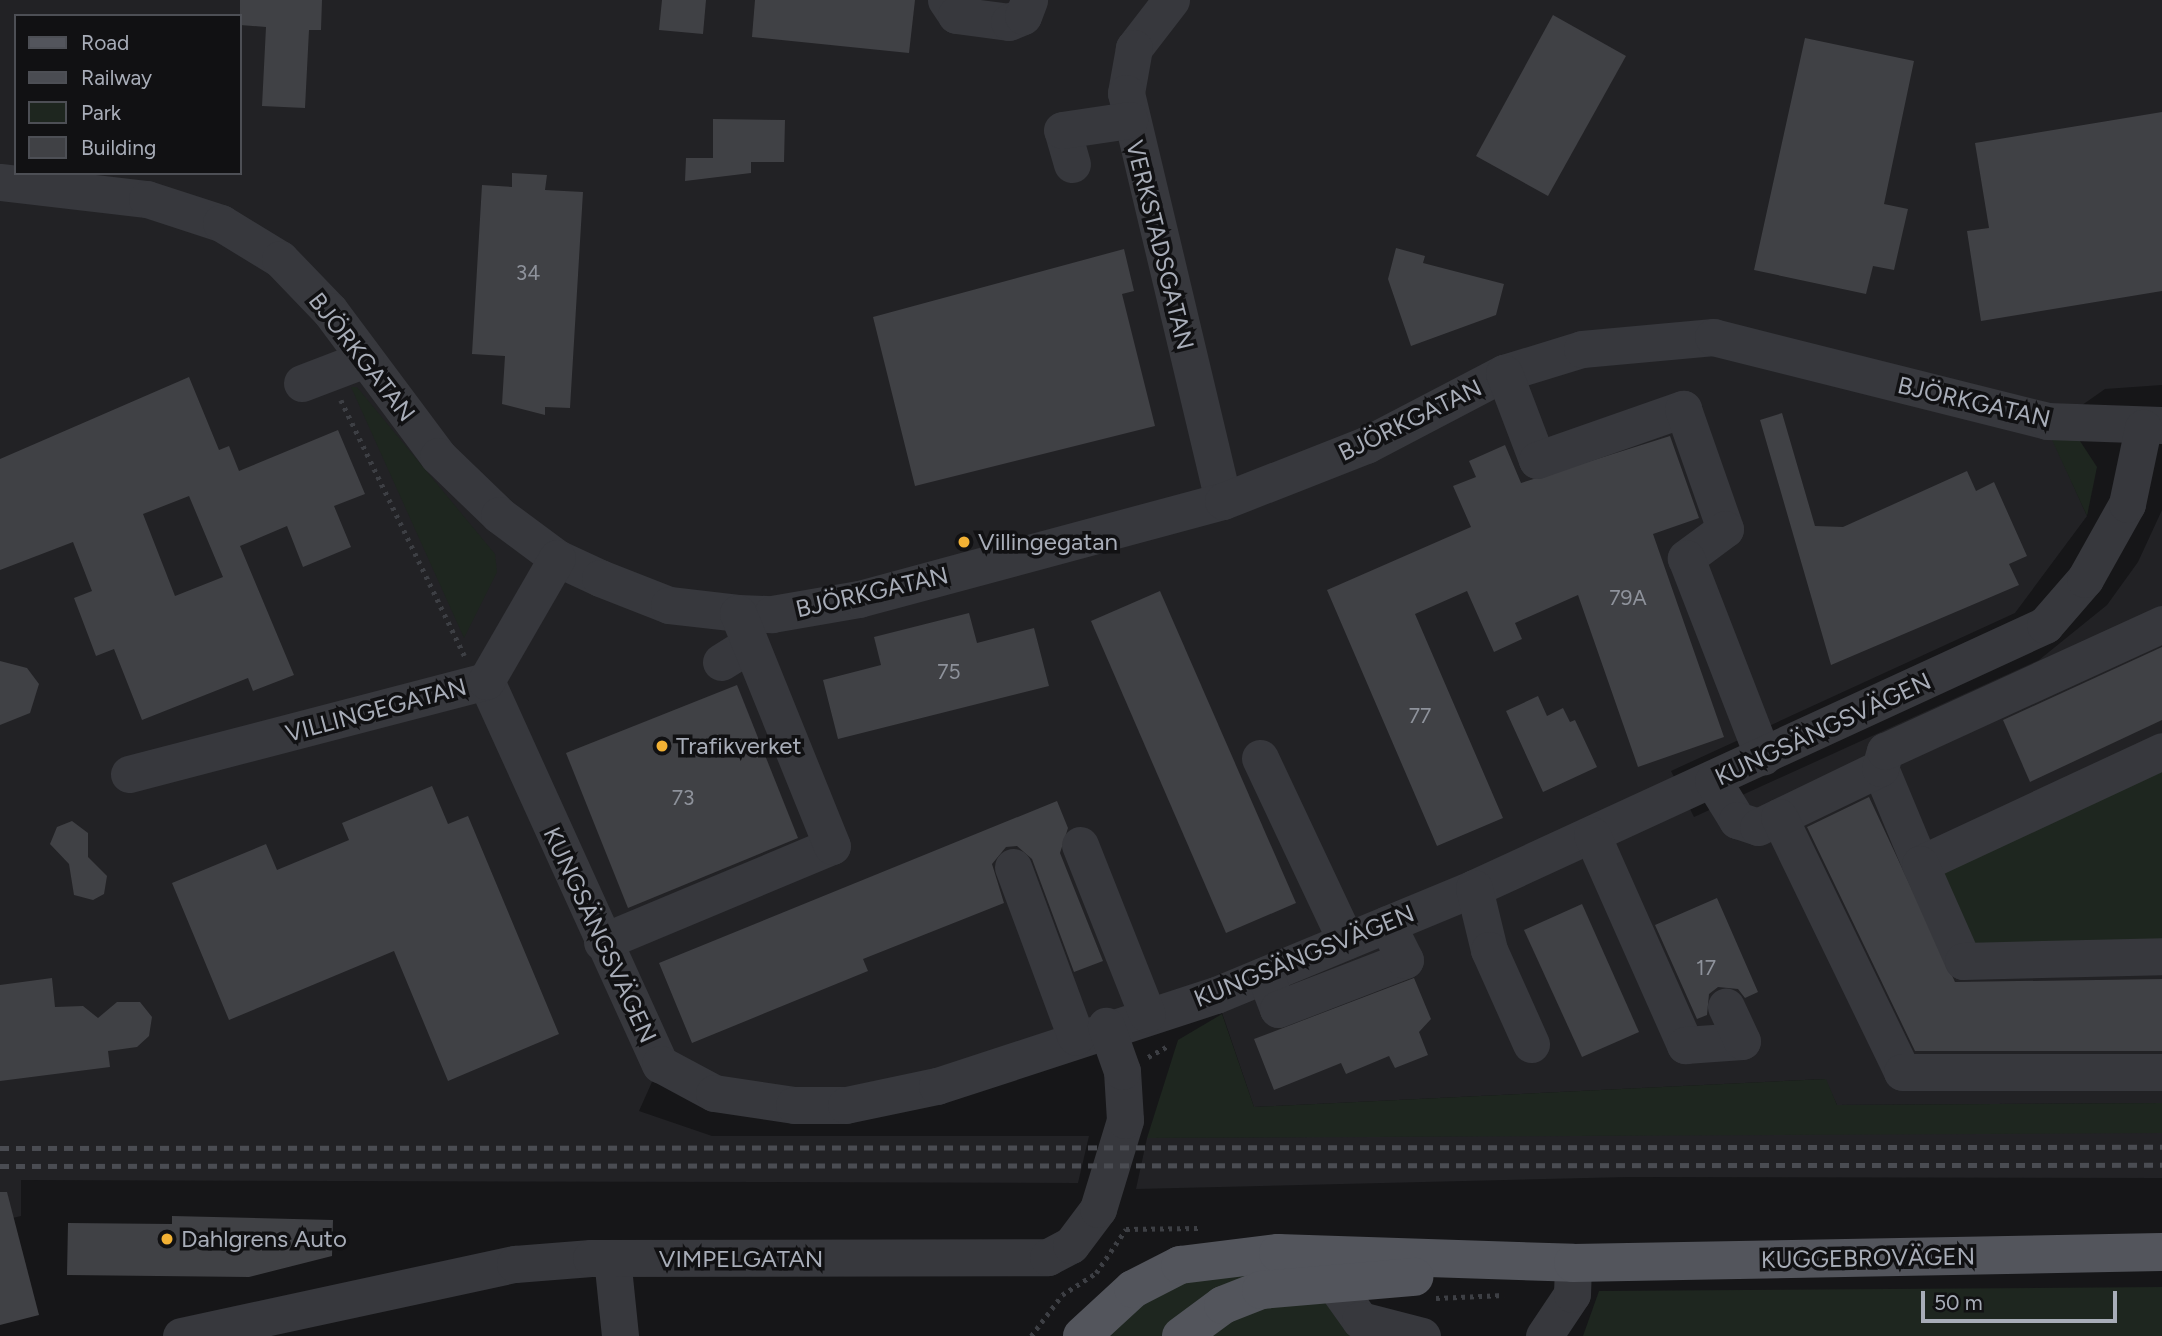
<!DOCTYPE html>
<meta charset="utf-8">
<style>
body{margin:0}
#map{position:relative;width:2162px;height:1336px;overflow:hidden;background:#161618;font-family:Figtree,sans-serif}
div>[style]{position:absolute}
[style*='--x']{left:calc(var(--x)*1px);top:calc(var(--y)*1px);width:calc(var(--w)*1px);rotate:calc(var(--a)*1deg)}
.built>*{inset:0;background:#222225}
.green>*{inset:0;background:#1e261f}
.building>*{inset:0;background:#404145}
.path>*{height:4.5px;margin-top:-2.25px;transform-origin:0;background:repeating-linear-gradient(90deg,#3d3f44 0 3.5px,transparent 0 8.5px)}
.minor>*{height:37px;margin:-18.5px;padding:0 18.5px;transform-origin:18.5px;border-radius:18.5px;background:#37383d}
.major>*{height:38px;margin:-19px;padding:0 19px;transform-origin:19px;border-radius:19px;background:#53555c}
.rail>*{height:5px;margin-top:-2.5px;transform-origin:0;background:repeating-linear-gradient(90deg,#4a4c52 0 9px,transparent 0 16px)}
.dots>*{width:19px;height:19px;translate:-50% -50%;box-sizing:border-box;border:4px solid #111113;border-radius:50%}
span{translate:-50% -50%;white-space:nowrap;text-align:center;line-height:1.15;-webkit-text-stroke:7px #111113;paint-order:stroke}
.number-label{font-size:21px;color:#8e929b}
.number-label span{-webkit-text-stroke-width:0}
.street-label{font-size:24px;color:#a8adb8}
.poi-label{font-size:24px;color:#a8adb8}
.left{translate:0 -50%;text-align:left}
.legend{position:absolute;left:14px;top:14px;width:228px;height:161px;box-sizing:border-box;background:#111113;border:2px solid #4d4f55;margin:0;padding:9px 12px;list-style:none;font-size:21px;color:#a8adb8}
.legend li{display:flex;align-items:center;gap:14px;height:35px}
.legend b{width:35px;border:2px solid #4d4f55}
.scale{position:absolute;left:1921px;top:1291px;width:196px;height:32px;box-sizing:border-box;border:4px solid #a8adb8;border-top:0;padding-left:9px;font-size:21px;line-height:24px;white-space:nowrap;color:#a8adb8;-webkit-text-stroke:5px #111113;paint-order:stroke}
</style>
<div id="map">
<div class="built">
<i style="clip-path:polygon(evenodd,0 0,2162px 0,2162px 385px,2105px 389px,2048px 429px,2087px 516px,2015px 613px,1671px 771px,1694px 817px,2039px 660px,2107px 605px,2138px 562px,2162px 510px,2162px 1103px,1837px 1105px,1825px 1079px,1254px 1107px,1216px 995px,846px 1105px,660px 1064px,639px 1111px,712px 1136px,1089px 1136px,1078px 1183px,21px 1180px,21px 1216px,0 1221px,0 0,16px 16px,240px 16px,240px 173px,16px 173px,16px 16px)"></i>
<i style="clip-path:polygon(2162px 1132px,2162px 1178px,1628px 1177px,1136px 1189px,1147px 1138px)"></i>
</div>
<div class="green">
<i style="clip-path:polygon(351px 387px,357px 387px,495px 554px,497px 572px,464px 638px)"></i>
<i style="clip-path:polygon(2047px 429px,2080px 441px,2097px 467px,2087px 516px)"></i>
<i style="clip-path:polygon(2162px 764px,2162px 944px,1970px 949px,1936px 870px)"></i>
<i style="clip-path:polygon(1222px 1014px,1254px 1107px,1826px 1079px,1837px 1105px,2162px 1103px,2162px 1133px,1147px 1138px,1178px 1040px)"></i>
<i style="clip-path:polygon(1203px 1275px,1347px 1277px,1166px 1336px,1099px 1336px,1123px 1311px)"></i>
<i style="clip-path:polygon(2162px 1287px,2162px 1336px,1583px 1336px,1599px 1291px)"></i>
<i style="clip-path:polygon(1315px 1294px,1365px 1336px,1206px 1336px,1238px 1312px)"></i>
</div>
<div class="building">
<i style="clip-path:polygon(240px 0,322px 0,321px 30px,309px 30px,305px 108px,262px 106px,266px 27px,240px 25px)"></i>
<i style="clip-path:polygon(662px 0,706px 0,703px 34px,659px 30px)"></i>
<i style="clip-path:polygon(755px 0,915px 0,909px 53px,752px 37px)"></i>
<i style="clip-path:polygon(1553px 15px,1626px 56px,1548px 196px,1476px 156px)"></i>
<i style="clip-path:polygon(1805px 38px,1914px 61px,1884px 204px,1908px 209px,1894px 270px,1873px 266px,1866px 294px,1754px 270px)"></i>
<i style="clip-path:polygon(2162px 112px,2162px 291px,1981px 321px,1967px 231px,1989px 228px,1975px 143px)"></i>
<i style="clip-path:polygon(713px 119px,785px 120px,784px 162px,751px 162px,751px 173px,685px 181px,686px 158px,713px 158px)"></i>
<i style="clip-path:polygon(512px 173px,547px 175px,545px 190px,583px 192px,570px 408px,545px 407px,545px 415px,502px 404px,505px 356px,472px 354px,482px 185px,512px 187px)"></i>
<i style="clip-path:polygon(1396px 248px,1425px 256px,1423px 263px,1504px 284px,1496px 315px,1411px 346px,1388px 279px)"></i>
<i style="clip-path:polygon(1124px 249px,1134px 291px,1122px 294px,1155px 426px,915px 486px,873px 317px)"></i>
<i style="clip-path:polygon(evenodd,189px 377px,219px 450px,229px 446px,239px 471px,338px 430px,365px 494px,334px 506px,351px 547px,303px 567px,287px 526px,240px 546px,294px 675px,253px 691px,248px 678px,142px 720px,114px 649px,96px 656px,74px 598px,92px 591px,73px 542px,0 570px,0 459px,189px 377px,189px 496px,223px 577px,175px 596px,143px 514px,189px 496px)"></i>
<i style="clip-path:polygon(1782px 413px,1815px 526px,1843px 527px,1967px 471px,1976px 491px,1994px 482px,2027px 556px,2009px 564px,2019px 585px,1831px 665px,1760px 420px)"></i>
<i style="clip-path:polygon(1670px 436px,1699px 518px,1653px 534px,1724px 737px,1638px 767px,1578px 595px,1515px 623px,1522px 639px,1494px 652px,1467px 591px,1415px 614px,1503px 818px,1437px 846px,1327px 590px,1471px 527px,1453px 486px,1476px 477px,1469px 461px,1505px 445px,1521px 483px)"></i>
<i style="clip-path:polygon(1160px 591px,1296px 903px,1226px 933px,1091px 621px)"></i>
<i style="clip-path:polygon(969px 613px,977px 643px,1034px 628px,1049px 686px,838px 739px,823px 680px,881px 665px,874px 637px)"></i>
<i style="clip-path:polygon(2162px 647px,2162px 720px,2030px 782px,2003px 720px)"></i>
<i style="clip-path:polygon(0 661px,27px 668px,39px 684px,30px 713px,0 725px)"></i>
<i style="clip-path:polygon(737px 685px,798px 838px,628px 908px,566px 753px)"></i>
<i style="clip-path:polygon(1538px 696px,1547px 716px,1563px 708px,1570px 722px,1575px 720px,1597px 767px,1543px 792px,1506px 711px)"></i>
<i style="clip-path:polygon(432px 786px,448px 824px,468px 816px,559px 1034px,448px 1081px,394px 951px,229px 1020px,172px 883px,266px 844px,277px 870px,349px 840px,342px 823px)"></i>
<i style="clip-path:polygon(1869px 797px,1955px 982px,2162px 979px,2162px 1051px,1915px 1051px,1807px 827px)"></i>
<i style="clip-path:polygon(1057px 801px,1068px 828px,1060px 853px,1103px 961px,1074px 972px,1032px 859px,1017px 846px,1006px 847px,992px 864px,1004px 903px,863px 959px,868px 971px,692px 1043px,659px 963px)"></i>
<i style="clip-path:polygon(72px 821px,88px 833px,88px 857px,107px 876px,104px 894px,93px 900px,74px 895px,69px 864px,50px 844px,57px 827px)"></i>
<i style="clip-path:polygon(1717px 898px,1758px 992px,1745px 998px,1738px 989px,1718px 987px,1709px 994px,1707px 1015px,1697px 1019px,1655px 925px)"></i>
<i style="clip-path:polygon(1582px 904px,1639px 1032px,1582px 1057px,1524px 930px)"></i>
<i style="clip-path:polygon(52px 978px,55px 1007px,83px 1006px,98px 1018px,117px 1002px,140px 1002px,152px 1017px,149px 1036px,137px 1047px,108px 1051px,110px 1067px,0 1081px,0 985px)"></i>
<i style="clip-path:polygon(1414px 978px,1431px 1019px,1419px 1032px,1428px 1055px,1395px 1068px,1389px 1056px,1346px 1074px,1341px 1063px,1274px 1090px,1254px 1039px)"></i>
<i style="clip-path:polygon(0 1192px,7px 1192px,39px 1315px,0 1325px)"></i>
<i style="clip-path:polygon(172px 1216px,333px 1220px,332px 1256px,249px 1277px,67px 1275px,68px 1223px,172px 1224px)"></i>
</div>
<div class="path">
<i style="--x:341;--y:400;--w:284;--a:64.2"></i>
<i style="--x:1148;--y:1057;--w:23;--a:-29"></i>
<i style="--x:1126;--y:1229;--w:72;--a:-0.8"></i>
<i style="--x:1436;--y:1298;--w:68;--a:-2.5"></i>
<i style="--x:1031;--y:1336;--w:51;--a:-52.9"></i>
<i style="--x:1062;--y:1295;--w:40;--a:-32.9"></i>
<i style="--x:1096;--y:1273;--w:53;--a:-55.7"></i>
</div>
<div class="minor">
<i style="--x:946;--y:0;--w:18;--a:56"></i>
<i style="--x:956;--y:15;--w:53;--a:7.5"></i>
<i style="--x:1009;--y:22;--w:15;--a:-23"></i>
<i style="--x:1023;--y:16;--w:17;--a:-69"></i>
<i style="--x:1171;--y:0;--w:61;--a:127.6"></i>
<i style="--x:1134;--y:48;--w:46;--a:100.1"></i>
<i style="--x:1126;--y:93;--w:419;--a:76.6"></i>
<i style="--x:1072;--y:164;--w:35;--a:-106"></i>
<i style="--x:1062;--y:130;--w:68;--a:-8.5"></i>
<i style="--x:0;--y:182;--w:148;--a:6.6"></i>
<i style="--x:147;--y:199;--w:78;--a:18"></i>
<i style="--x:221;--y:223;--w:69;--a:31.4"></i>
<i style="--x:280;--y:259;--w:72;--a:46.1"></i>
<i style="--x:330;--y:311;--w:181;--a:53.3"></i>
<i style="--x:438;--y:456;--w:85;--a:44"></i>
<i style="--x:499;--y:515;--w:72;--a:36.6"></i>
<i style="--x:557;--y:558;--w:47;--a:24.9"></i>
<i style="--x:600;--y:578;--w:74;--a:21.4"></i>
<i style="--x:669;--y:605;--w:69;--a:6.6"></i>
<i style="--x:738;--y:613;--w:34;--a:2"></i>
<i style="--x:772;--y:614;--w:88;--a:-9.8"></i>
<i style="--x:859;--y:599;--w:377;--a:-15.1"></i>
<i style="--x:1223;--y:501;--w:154;--a:-21.4"></i>
<i style="--x:1366;--y:445;--w:156;--a:-27.6"></i>
<i style="--x:1504;--y:373;--w:82;--a:-17.1"></i>
<i style="--x:1582;--y:349;--w:132;--a:-5.2"></i>
<i style="--x:1713;--y:337;--w:344;--a:14.1"></i>
<i style="--x:2047;--y:421;--w:115;--a:2"></i>
<i style="--x:1504;--y:373;--w:93;--a:69.2"></i>
<i style="--x:1537;--y:460;--w:155;--a:-19.3"></i>
<i style="--x:1683;--y:409;--w:127;--a:70.7"></i>
<i style="--x:1725;--y:529;--w:49;--a:143.4"></i>
<i style="--x:1686;--y:558;--w:213;--a:68.8"></i>
<i style="--x:302;--y:383;--w:67;--a:-20.9"></i>
<i style="--x:721;--y:662;--w:34;--a:-32"></i>
<i style="--x:486;--y:681;--w:421;--a:65.6"></i>
<i style="--x:660;--y:1064;--w:61;--a:28.2"></i>
<i style="--x:714;--y:1093;--w:81;--a:8.5"></i>
<i style="--x:794;--y:1105;--w:52;--a:0"></i>
<i style="--x:846;--y:1105;--w:93;--a:-11.8"></i>
<i style="--x:937;--y:1086;--w:293;--a:-18.1"></i>
<i style="--x:1216;--y:995;--w:279;--a:-22.5"></i>
<i style="--x:1474;--y:888;--w:629;--a:-24.73"></i>
<i style="--x:2045;--y:625;--w:61;--a:-49"></i>
<i style="--x:2085;--y:579;--w:86;--a:-60.8"></i>
<i style="--x:2127;--y:504;--w:78;--a:-78.1"></i>
<i style="--x:1260;--y:758;--w:202;--a:64.8"></i>
<i style="--x:1880;--y:768;--w:104;--a:67.4"></i>
<i style="--x:1920;--y:864;--w:267;--a:-25"></i>
<i style="--x:129;--y:774;--w:369;--a:-14.6"></i>
<i style="--x:486;--y:681;--w:142;--a:-60"></i>
<i style="--x:1713;--y:781;--w:46;--a:58.4"></i>
<i style="--x:1737;--y:820;--w:22;--a:18"></i>
<i style="--x:1758;--y:827;--w:136;--a:-25.8"></i>
<i style="--x:1880;--y:768;--w:18;--a:-74"></i>
<i style="--x:1885;--y:751;--w:305;--a:-24.6"></i>
<i style="--x:1779;--y:817;--w:283;--a:64.2"></i>
<i style="--x:1902;--y:1072;--w:260;--a:0"></i>
<i style="--x:1592;--y:835;--w:230;--a:66.1"></i>
<i style="--x:1685;--y:1045;--w:57;--a:-4"></i>
<i style="--x:1742;--y:1041;--w:38;--a:-115"></i>
<i style="--x:1080;--y:845;--w:182;--a:68.4"></i>
<i style="--x:1920;--y:864;--w:106;--a:66.1"></i>
<i style="--x:1963;--y:961;--w:199;--a:-1.4"></i>
<i style="--x:1013;--y:867;--w:181;--a:69.7"></i>
<i style="--x:1474;--y:888;--w:64;--a:76.4"></i>
<i style="--x:1489;--y:950;--w:103;--a:65.9"></i>
<i style="--x:602;--y:942;--w:249;--a:-22.7"></i>
<i style="--x:832;--y:846;--w:251;--a:-112"></i>
<i style="--x:1265;--y:975;--w:36;--a:69"></i>
<i style="--x:1278;--y:1009;--w:136;--a:-21.1"></i>
<i style="--x:1405;--y:960;--w:40;--a:-116.6"></i>
<i style="--x:612;--y:1258;--w:78;--a:84.1"></i>
<i style="--x:1335;--y:1285;--w:43;--a:54.5"></i>
<i style="--x:1360;--y:1320;--w:64;--a:14.5"></i>
<i style="--x:181;--y:1336;--w:342;--a:-12.2"></i>
<i style="--x:515;--y:1264;--w:76;--a:-4.5"></i>
<i style="--x:591;--y:1258;--w:457;--a:-0.1"></i>
<i style="--x:1048;--y:1257;--w:26;--a:-28"></i>
<i style="--x:1071;--y:1245;--w:45;--a:-53.1"></i>
<i style="--x:1098;--y:1209;--w:93;--a:-73.1"></i>
<i style="--x:1125;--y:1120;--w:49;--a:-93.5"></i>
<i style="--x:1122;--y:1071;--w:48;--a:-109.6"></i>
<i style="--x:1544;--y:1336;--w:50;--a:-56.3"></i>
<i style="--x:1572;--y:1294;--w:31;--a:-88"></i>
</div>
<div class="major">
<i style="--x:1082;--y:1336;--w:69;--a:-42.7"></i>
<i style="--x:1133;--y:1289;--w:53;--a:-27.1"></i>
<i style="--x:1180;--y:1265;--w:99;--a:-7"></i>
<i style="--x:1278;--y:1253;--w:295;--a:1.9"></i>
<i style="--x:1573;--y:1263;--w:589;--a:-1.07"></i>
<i style="--x:1181;--y:1336;--w:52;--a:-36.4"></i>
<i style="--x:1223;--y:1305;--w:41;--a:-21.5"></i>
<i style="--x:1261;--y:1290;--w:154;--a:-4.9"></i>
</div>
<div class="rail">
<i style="--x:0;--y:1148;--w:2162;--a:-0.03"></i>
<i style="--x:0;--y:1166;--w:2162;--a:-0.03"></i>
</div>
<div class="dots">
<i style="left:964px;top:542px;background:#f2b134"></i>
<i style="left:662px;top:746px;background:#f2b134"></i>
<i style="left:167px;top:1239px;background:#f2b134"></i>
</div>
<div class="number-label">
<span style="left:528px;top:273px">34</span>
<span style="left:1628px;top:598px">79A</span>
<span style="left:949px;top:672px">75</span>
<span style="left:1420px;top:716px">77</span>
<span style="left:683px;top:798px">73</span>
<span style="left:1706px;top:968px">17</span>
</div>
<div class="street-label">
<span style="left:1160px;top:245px;rotate:76deg">VERKSTADSGATAN</span>
<span style="left:362px;top:357px;rotate:52deg">BJÖRKGATAN</span>
<span style="left:1974px;top:402px;rotate:13deg">BJÖRKGATAN</span>
<span style="left:1410px;top:420px;rotate:-26deg">BJÖRKGATAN</span>
<span style="left:872px;top:592px;rotate:-13deg">BJÖRKGATAN</span>
<span style="left:376px;top:710px;rotate:-15deg">VILLINGEGATAN</span>
<span style="left:1823px;top:729px;rotate:-25deg">KUNGSÄNGSVÄGEN</span>
<span style="left:600px;top:935px;rotate:65deg">KUNGSÄNGSVÄGEN</span>
<span style="left:1304px;top:956px;rotate:-22deg">KUNGSÄNGSVÄGEN</span>
<span style="left:1868px;top:1258px;rotate:-1deg">KUGGEBROVÄGEN</span>
<span style="left:741px;top:1259px">VIMPELGATAN</span>
</div>
<div class="poi-label">
<span class="left" style="left:978px;top:542px">Villingegatan</span>
<span class="left" style="left:676px;top:746px">Trafikverket</span>
<span class="left" style="left:181px;top:1239px">Dahlgrens Auto</span>
</div>
<ul class="legend">
<li><b style="height:9px;background:#53555c"></b>Road</li>
<li><b style="height:9px;background:#4a4c52"></b>Railway</li>
<li><b style="height:19px;background:#1e261f"></b>Park</li>
<li><b style="height:19px;background:#404145"></b>Building</li>
</ul>
<div class="scale">50 m</div>
</div>
